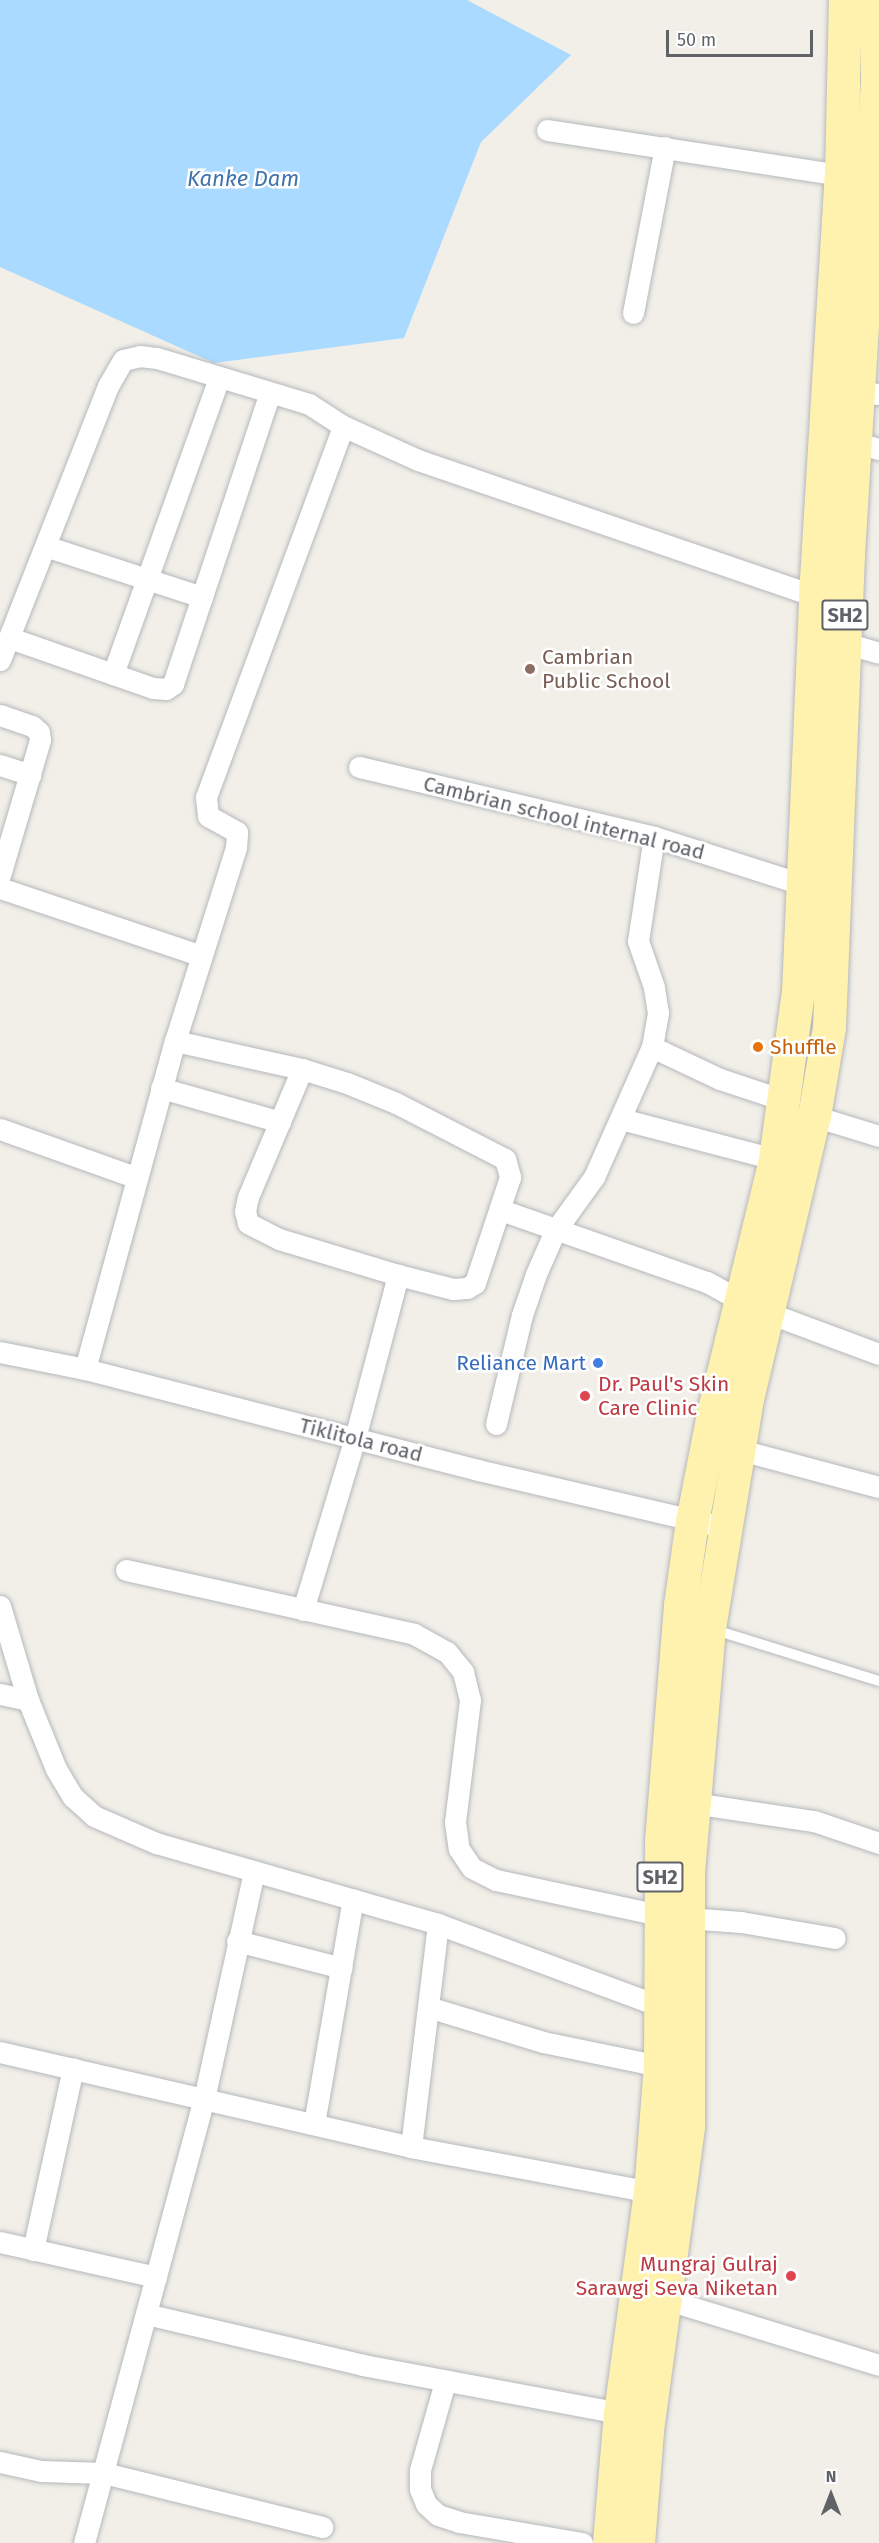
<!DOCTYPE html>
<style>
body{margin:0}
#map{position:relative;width:879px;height:2543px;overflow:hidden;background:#f1efe8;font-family:"Fira Sans",sans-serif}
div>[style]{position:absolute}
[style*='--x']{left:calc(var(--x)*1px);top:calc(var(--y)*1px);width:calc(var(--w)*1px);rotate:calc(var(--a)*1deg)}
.water>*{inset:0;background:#aadaff}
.roads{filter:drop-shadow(0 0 2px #b5b8bc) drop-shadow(0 0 2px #b5b8bc)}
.lane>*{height:10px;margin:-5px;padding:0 5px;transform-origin:5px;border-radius:5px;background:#fff}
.street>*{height:21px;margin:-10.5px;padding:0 10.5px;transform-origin:10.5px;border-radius:10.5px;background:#fff}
.primary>*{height:33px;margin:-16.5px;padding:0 16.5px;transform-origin:16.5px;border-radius:16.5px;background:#fff2af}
.dots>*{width:16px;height:16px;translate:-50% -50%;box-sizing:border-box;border:3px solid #fff;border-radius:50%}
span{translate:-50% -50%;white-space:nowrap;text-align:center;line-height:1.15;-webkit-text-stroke:5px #fff;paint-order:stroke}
.shield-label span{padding:2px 4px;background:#fff;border:2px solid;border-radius:4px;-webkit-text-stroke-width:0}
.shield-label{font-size:20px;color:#5f6368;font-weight:700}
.education-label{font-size:21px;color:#785e54}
.left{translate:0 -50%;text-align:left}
.street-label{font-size:21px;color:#5f6368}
.food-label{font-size:21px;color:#c56008}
.shop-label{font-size:21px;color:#366cbe}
.right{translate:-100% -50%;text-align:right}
.health-label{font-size:21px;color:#be3a42}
.water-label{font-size:22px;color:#4174aa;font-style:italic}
.north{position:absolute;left:801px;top:2465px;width:60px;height:60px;-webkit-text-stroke:4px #fff;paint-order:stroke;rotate:0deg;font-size:16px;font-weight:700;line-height:24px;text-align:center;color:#5f6368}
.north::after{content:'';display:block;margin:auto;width:21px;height:27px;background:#5f6368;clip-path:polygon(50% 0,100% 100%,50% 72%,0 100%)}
.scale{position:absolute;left:666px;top:30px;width:147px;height:27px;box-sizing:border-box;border:3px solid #5f6368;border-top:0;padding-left:8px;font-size:18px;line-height:21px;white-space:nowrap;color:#5f6368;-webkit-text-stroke:4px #fff;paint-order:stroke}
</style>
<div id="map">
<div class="water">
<i style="clip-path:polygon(0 0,467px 0,571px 55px,481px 142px,404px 338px,214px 363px,0 267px)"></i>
</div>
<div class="roads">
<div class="lane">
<i style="--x:712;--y:1629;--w:175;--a:17.3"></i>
</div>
<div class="street">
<i style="--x:547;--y:130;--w:297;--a:8.7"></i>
<i style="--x:633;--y:313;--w:169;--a:-79.1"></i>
<i style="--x:857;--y:392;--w:22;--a:5"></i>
<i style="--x:854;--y:442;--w:26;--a:16"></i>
<i style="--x:48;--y:547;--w:162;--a:18"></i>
<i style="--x:10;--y:638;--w:151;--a:19.3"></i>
<i style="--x:153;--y:688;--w:13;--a:4"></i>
<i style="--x:166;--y:689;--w:9;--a:-36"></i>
<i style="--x:173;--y:684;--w:305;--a:-71.6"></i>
<i style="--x:845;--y:643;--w:35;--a:16"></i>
<i style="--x:0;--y:660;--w:295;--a:-68.5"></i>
<i style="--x:108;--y:386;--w:30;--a:-60"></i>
<i style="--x:123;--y:360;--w:17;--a:-13"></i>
<i style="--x:140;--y:356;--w:17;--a:7"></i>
<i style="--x:157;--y:358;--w:159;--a:16.8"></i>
<i style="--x:309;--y:404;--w:40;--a:32.9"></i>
<i style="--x:343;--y:426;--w:82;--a:24.4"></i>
<i style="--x:418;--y:460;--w:420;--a:18.9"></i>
<i style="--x:113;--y:674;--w:314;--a:-70.3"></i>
<i style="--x:0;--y:715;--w:34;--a:19"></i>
<i style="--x:32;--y:726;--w:9;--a:41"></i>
<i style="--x:39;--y:732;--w:8;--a:83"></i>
<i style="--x:40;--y:740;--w:141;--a:106.5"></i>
<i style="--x:0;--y:765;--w:32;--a:18"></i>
<i style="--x:359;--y:767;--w:303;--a:13.3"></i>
<i style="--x:654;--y:837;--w:154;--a:17.7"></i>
<i style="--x:0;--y:888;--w:210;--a:18.6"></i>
<i style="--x:175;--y:1041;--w:130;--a:12.4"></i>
<i style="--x:302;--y:1069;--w:47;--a:17.3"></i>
<i style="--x:347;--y:1083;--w:53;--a:22.2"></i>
<i style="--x:396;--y:1103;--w:123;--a:27.2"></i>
<i style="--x:505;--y:1159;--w:19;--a:74"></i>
<i style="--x:510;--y:1177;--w:112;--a:108.3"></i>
<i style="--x:475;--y:1283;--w:9;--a:148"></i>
<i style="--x:467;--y:1288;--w:14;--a:176"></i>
<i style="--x:453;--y:1289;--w:57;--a:-165.7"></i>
<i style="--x:398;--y:1275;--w:124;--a:-163.2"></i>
<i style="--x:279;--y:1239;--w:35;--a:-153"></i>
<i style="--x:248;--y:1223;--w:12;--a:-104"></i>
<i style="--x:245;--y:1211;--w:14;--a:-78"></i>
<i style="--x:248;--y:1197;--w:139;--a:-67.1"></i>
<i style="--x:652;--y:1047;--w:75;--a:25.2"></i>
<i style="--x:720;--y:1079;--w:70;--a:18.4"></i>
<i style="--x:161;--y:1088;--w:124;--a:15.9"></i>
<i style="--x:814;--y:1116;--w:68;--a:17.1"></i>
<i style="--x:621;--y:1119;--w:159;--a:14.6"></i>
<i style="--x:0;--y:1129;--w:143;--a:19.6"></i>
<i style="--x:501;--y:1210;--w:218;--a:19.3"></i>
<i style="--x:707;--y:1282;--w:39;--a:29"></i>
<i style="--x:766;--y:1312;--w:121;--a:20.4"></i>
<i style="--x:0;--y:1352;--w:87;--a:11.3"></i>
<i style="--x:85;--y:1369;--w:406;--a:14.4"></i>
<i style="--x:478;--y:1470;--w:252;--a:13.1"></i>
<i style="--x:85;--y:1369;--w:340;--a:-74.7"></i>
<i style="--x:175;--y:1041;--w:202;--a:-72.5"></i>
<i style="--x:236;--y:848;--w:16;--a:-86"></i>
<i style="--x:237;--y:832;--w:33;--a:-151"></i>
<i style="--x:208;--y:816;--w:19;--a:-96"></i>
<i style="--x:206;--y:797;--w:395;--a:-69.7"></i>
<i style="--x:496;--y:1424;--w:112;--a:-76.6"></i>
<i style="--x:522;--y:1315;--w:43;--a:-71.1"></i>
<i style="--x:536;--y:1274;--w:47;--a:-66.2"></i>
<i style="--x:555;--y:1231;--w:67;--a:-54.2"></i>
<i style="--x:594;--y:1177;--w:142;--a:-66"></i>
<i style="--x:652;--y:1047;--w:35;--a:-80"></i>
<i style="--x:658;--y:1013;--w:26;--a:-99"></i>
<i style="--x:654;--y:987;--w:49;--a:-109.2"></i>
<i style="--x:638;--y:941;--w:105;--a:-81.3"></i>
<i style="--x:737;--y:1449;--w:147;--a:15"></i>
<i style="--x:126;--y:1570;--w:295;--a:12.5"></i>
<i style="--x:414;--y:1634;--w:38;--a:29"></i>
<i style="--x:447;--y:1652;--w:26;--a:51"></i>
<i style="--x:463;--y:1672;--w:29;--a:76"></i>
<i style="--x:470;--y:1700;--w:123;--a:97"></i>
<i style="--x:455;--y:1822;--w:27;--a:82"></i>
<i style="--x:459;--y:1849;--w:23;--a:56"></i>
<i style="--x:472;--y:1868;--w:27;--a:27"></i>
<i style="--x:496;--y:1880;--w:167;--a:12.1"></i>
<i style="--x:0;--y:1606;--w:98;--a:73.4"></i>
<i style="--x:28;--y:1700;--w:74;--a:67.9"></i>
<i style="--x:56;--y:1769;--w:33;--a:59"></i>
<i style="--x:73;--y:1797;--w:28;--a:42"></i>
<i style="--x:94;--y:1816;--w:68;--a:23.5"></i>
<i style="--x:156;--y:1843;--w:293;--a:16"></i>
<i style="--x:438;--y:1924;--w:237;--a:20.3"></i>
<i style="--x:303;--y:1610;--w:180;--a:-73.2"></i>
<i style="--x:355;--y:1438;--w:169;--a:-75.2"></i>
<i style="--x:0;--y:1694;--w:29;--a:12"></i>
<i style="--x:693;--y:1803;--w:122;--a:8.5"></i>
<i style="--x:814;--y:1821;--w:69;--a:18.7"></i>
<i style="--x:687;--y:1918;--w:54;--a:4.2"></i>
<i style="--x:741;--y:1922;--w:95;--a:9.7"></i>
<i style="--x:237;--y:1941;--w:108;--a:14.4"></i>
<i style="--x:428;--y:2007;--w:120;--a:16.9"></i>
<i style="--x:543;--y:2042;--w:119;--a:11.6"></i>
<i style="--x:0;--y:2052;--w:422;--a:13"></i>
<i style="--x:411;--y:2147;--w:255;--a:10.6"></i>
<i style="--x:314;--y:2124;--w:228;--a:-80.2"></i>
<i style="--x:411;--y:2147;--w:225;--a:-83.1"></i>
<i style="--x:0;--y:2242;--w:160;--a:12.6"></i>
<i style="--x:33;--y:2250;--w:186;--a:-77.6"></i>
<i style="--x:665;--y:2299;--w:224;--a:17.1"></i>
<i style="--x:146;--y:2314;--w:223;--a:13.2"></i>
<i style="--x:363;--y:2365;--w:261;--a:10.6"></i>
<i style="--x:445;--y:2382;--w:91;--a:105.9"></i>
<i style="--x:420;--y:2470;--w:19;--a:90"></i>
<i style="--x:420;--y:2489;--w:16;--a:68"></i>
<i style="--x:426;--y:2504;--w:16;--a:43"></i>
<i style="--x:438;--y:2515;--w:22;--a:18"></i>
<i style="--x:459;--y:2522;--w:125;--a:9.7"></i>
<i style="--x:0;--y:2462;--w:42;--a:12.4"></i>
<i style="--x:41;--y:2471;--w:63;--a:1.8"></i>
<i style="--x:104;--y:2473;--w:225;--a:13.9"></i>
<i style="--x:84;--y:2543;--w:460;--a:-74.9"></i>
<i style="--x:204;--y:2099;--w:233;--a:-77.6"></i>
</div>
<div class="primary">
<i style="--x:609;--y:2543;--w:130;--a:-85.2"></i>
<i style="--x:620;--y:2413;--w:223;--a:-82.3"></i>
<i style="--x:650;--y:2192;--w:126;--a:-85.5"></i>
<i style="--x:660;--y:2066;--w:225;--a:-89.7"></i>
<i style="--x:661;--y:1841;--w:237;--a:-85.4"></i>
<i style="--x:680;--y:1605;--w:85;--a:-81.9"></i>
<i style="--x:692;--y:1521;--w:109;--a:-78.9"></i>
<i style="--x:713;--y:1414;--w:262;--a:-76.3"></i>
<i style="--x:775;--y:1159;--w:169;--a:-82.2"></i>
<i style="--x:798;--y:992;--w:396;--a:-87.5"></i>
<i style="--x:815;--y:596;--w:422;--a:-86.5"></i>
<i style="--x:841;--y:175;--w:175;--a:-88.7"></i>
<i style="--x:638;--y:2543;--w:113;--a:-85.4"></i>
<i style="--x:647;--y:2430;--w:306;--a:-82.3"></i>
<i style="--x:688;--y:2127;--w:255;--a:-90"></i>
<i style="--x:688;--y:1872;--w:245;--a:-85.1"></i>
<i style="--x:709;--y:1628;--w:232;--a:-80.6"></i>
<i style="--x:747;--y:1399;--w:291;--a:-76.7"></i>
<i style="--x:814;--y:1116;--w:90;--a:-80.4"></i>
<i style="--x:829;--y:1027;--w:473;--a:-87.7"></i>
<i style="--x:848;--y:554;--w:477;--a:-86.5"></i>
<i style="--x:877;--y:78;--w:78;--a:-90"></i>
</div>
</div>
<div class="dots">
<i style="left:530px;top:669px;background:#8d6e63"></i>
<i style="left:758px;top:1047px;background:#e8710a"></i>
<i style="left:598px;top:1363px;background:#3f7fe0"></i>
<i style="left:585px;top:1396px;background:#e0444e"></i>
<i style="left:791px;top:2276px;background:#e0444e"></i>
</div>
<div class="shield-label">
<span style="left:845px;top:615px">SH2</span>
<span style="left:660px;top:1877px">SH2</span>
</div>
<div class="education-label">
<span class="left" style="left:542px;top:669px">Cambrian<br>Public School</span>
</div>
<div class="street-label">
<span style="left:564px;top:818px;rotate:14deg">Cambrian school internal road</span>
<span style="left:361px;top:1440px;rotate:14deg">Tiklitola road</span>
</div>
<div class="food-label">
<span class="left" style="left:770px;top:1047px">Shuffle</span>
</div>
<div class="shop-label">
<span class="right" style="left:586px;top:1363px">Reliance Mart</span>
</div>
<div class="health-label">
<span class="left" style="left:598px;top:1396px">Dr. Paul's Skin<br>Care Clinic</span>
<span class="right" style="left:778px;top:2276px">Mungraj Gulraj<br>Sarawgi Seva Niketan</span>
</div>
<div class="water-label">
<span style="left:243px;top:179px">Kanke Dam</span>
</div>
<div class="north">N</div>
<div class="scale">50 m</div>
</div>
